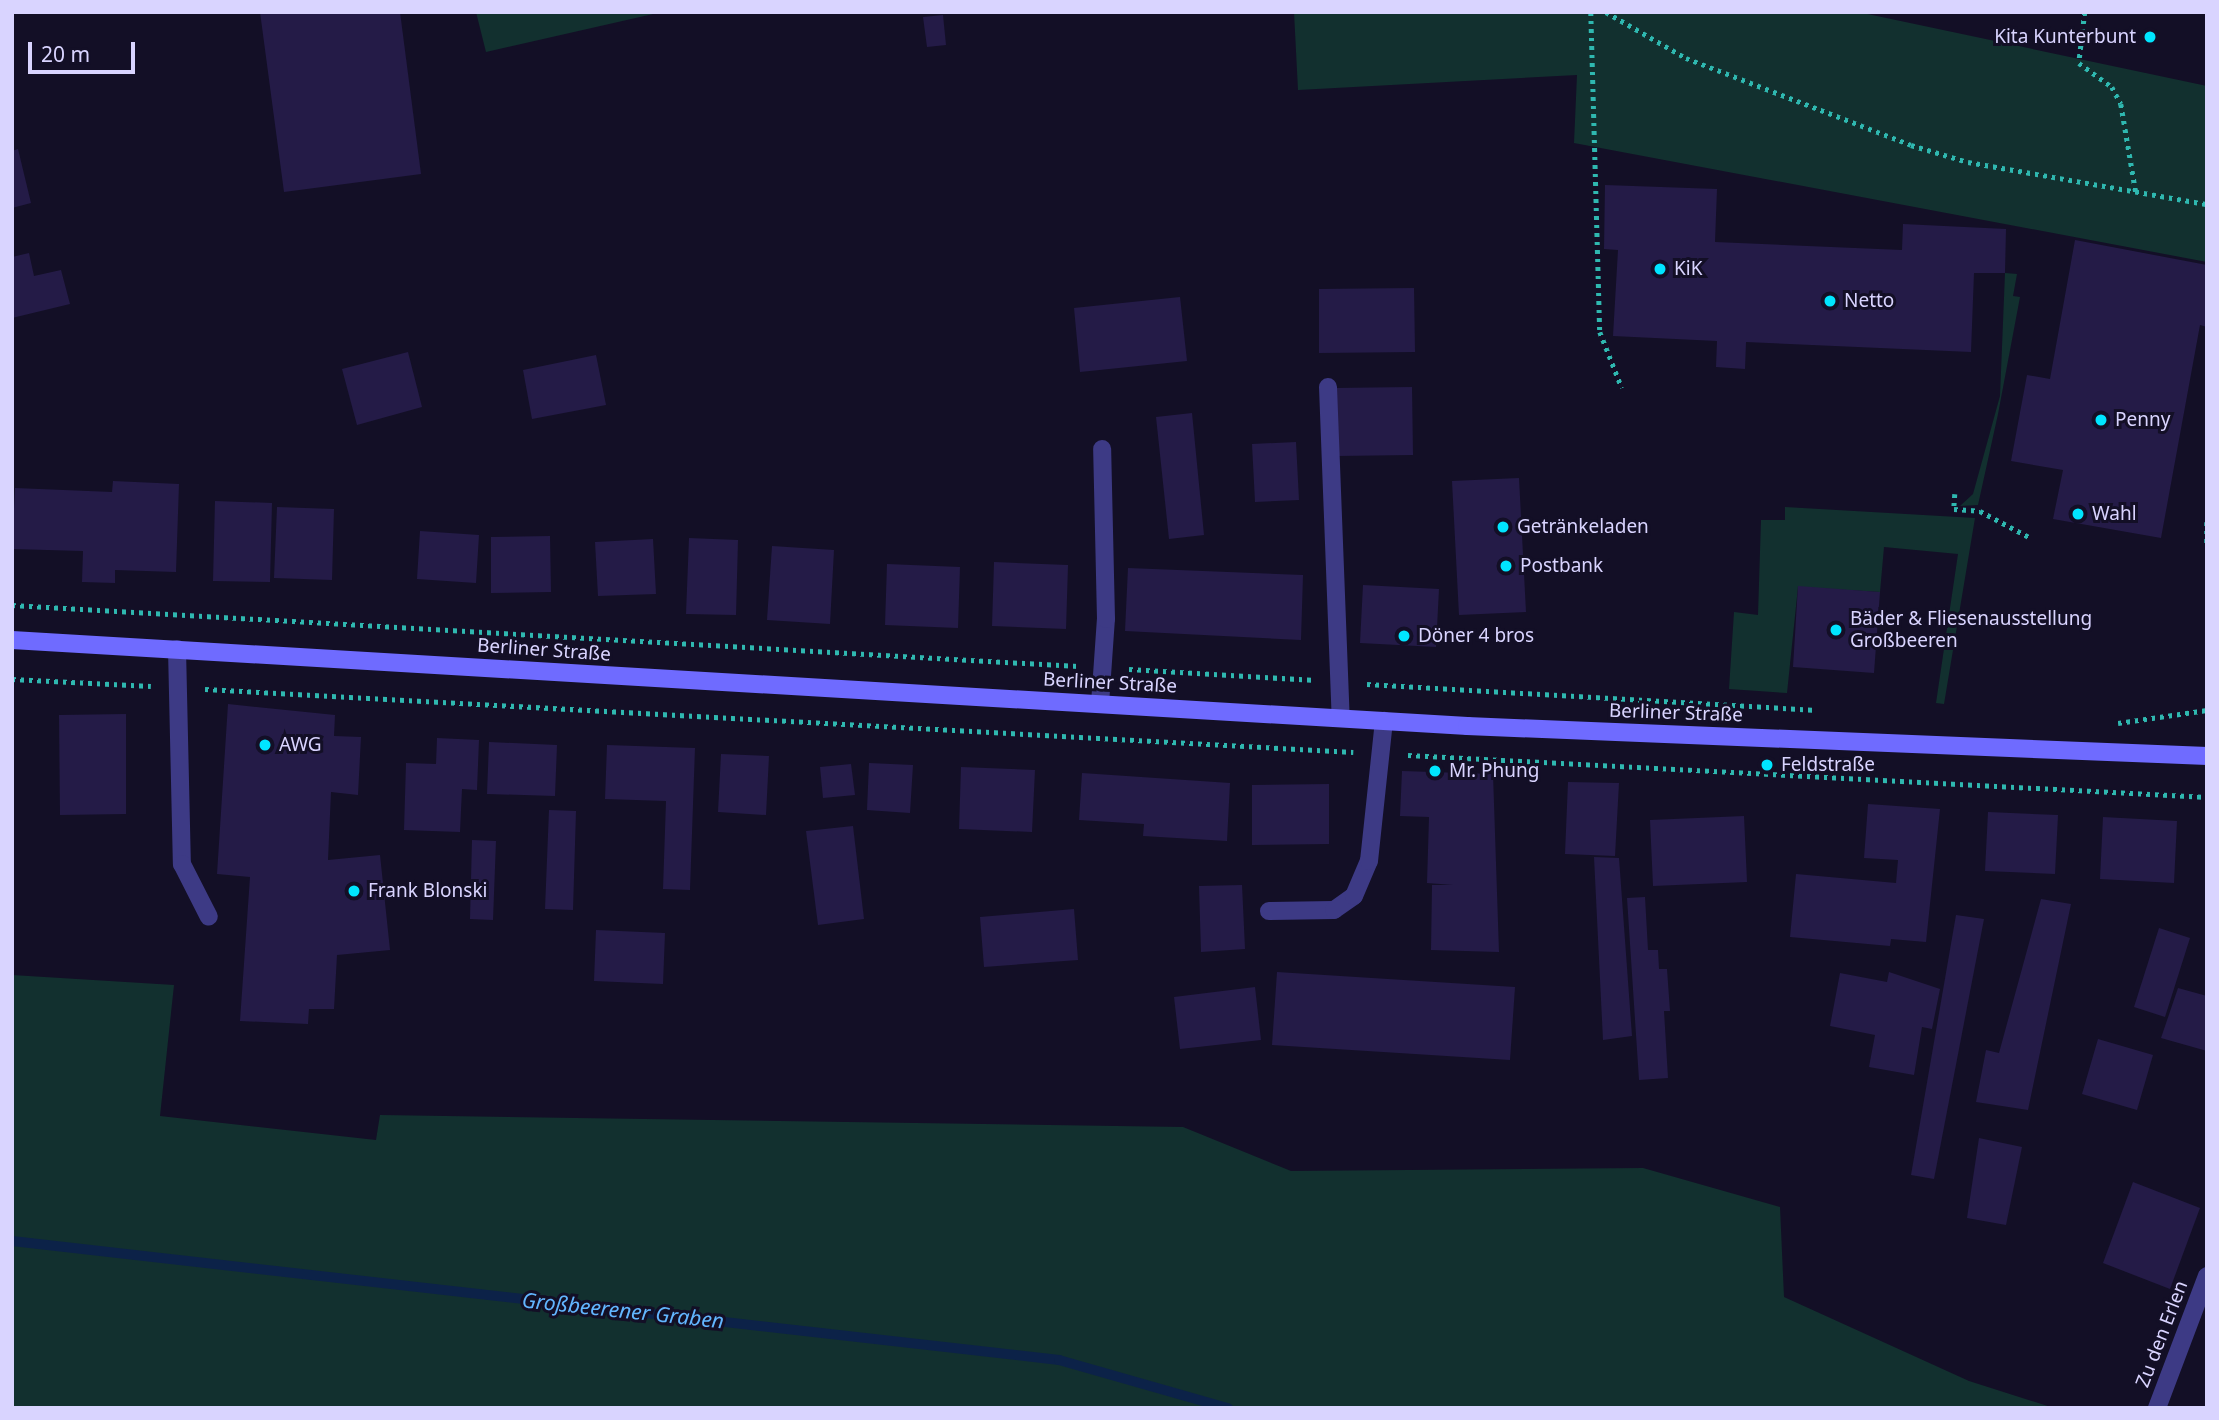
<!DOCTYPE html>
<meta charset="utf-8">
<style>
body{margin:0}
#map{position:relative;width:2219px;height:1420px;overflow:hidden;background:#130f26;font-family:"Noto Sans",sans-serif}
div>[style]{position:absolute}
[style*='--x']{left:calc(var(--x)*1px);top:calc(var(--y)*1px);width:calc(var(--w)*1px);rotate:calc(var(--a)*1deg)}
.green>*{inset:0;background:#12302f}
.stream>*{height:10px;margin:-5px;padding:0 5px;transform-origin:5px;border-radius:5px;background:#0c2248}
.building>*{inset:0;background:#241b47}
.path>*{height:4.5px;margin-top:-2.25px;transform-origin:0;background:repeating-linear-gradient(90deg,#2fb8b0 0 3.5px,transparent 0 8.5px)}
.lane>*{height:18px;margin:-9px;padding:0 9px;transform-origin:9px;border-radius:9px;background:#3d3a85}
.street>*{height:18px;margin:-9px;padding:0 9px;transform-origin:9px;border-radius:9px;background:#3d3a85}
.secondary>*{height:18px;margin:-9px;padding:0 9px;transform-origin:9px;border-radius:9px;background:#6f6bff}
.dots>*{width:19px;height:19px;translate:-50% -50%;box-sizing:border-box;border:4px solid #130f26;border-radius:50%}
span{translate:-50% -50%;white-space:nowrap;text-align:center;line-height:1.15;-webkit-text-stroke:6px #130f26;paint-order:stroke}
.poi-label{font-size:19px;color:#d9d4ff}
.right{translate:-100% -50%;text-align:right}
.left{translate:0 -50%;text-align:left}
.street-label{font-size:19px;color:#d9d4ff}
.water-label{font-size:21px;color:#62b6ff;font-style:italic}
.frame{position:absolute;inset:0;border:14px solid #d9d4ff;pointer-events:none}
.scale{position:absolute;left:28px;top:42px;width:107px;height:32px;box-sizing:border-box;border:4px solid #d9d4ff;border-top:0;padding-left:9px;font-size:21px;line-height:24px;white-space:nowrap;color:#d9d4ff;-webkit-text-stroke:5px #130f26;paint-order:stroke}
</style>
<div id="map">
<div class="green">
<i style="clip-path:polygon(476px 12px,662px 12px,486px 52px)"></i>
<i style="clip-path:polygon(1294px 12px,1858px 12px,2207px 86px,2207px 262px,1574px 143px,1577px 75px,1298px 90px)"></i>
<i style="clip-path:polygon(2005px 273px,2017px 274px,2013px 296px,2020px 297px,1998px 414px,1978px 505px,1960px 506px,1973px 494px,2000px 396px)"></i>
<i style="clip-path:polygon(1785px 507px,1975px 518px,1944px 704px,1936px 703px,1958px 554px,1884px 547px,1880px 592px,1798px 587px,1787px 693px,1729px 689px,1734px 612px,1758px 615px,1761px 520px,1785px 520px)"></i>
<i style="clip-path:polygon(12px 975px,174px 985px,160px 1116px,376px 1140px,380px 1115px,1183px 1127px,1291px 1171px,1643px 1168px,1780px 1207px,1784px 1297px,1969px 1381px,2054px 1408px,12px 1408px)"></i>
</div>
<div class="stream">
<i style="--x:12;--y:1241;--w:1054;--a:6.48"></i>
<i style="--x:1059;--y:1360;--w:176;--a:15.9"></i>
</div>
<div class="building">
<i style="clip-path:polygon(260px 12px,400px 12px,421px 174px,284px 192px)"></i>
<i style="clip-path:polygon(943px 15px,946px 45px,927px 47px,923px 17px)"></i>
<i style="clip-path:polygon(18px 149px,31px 203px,12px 208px,12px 151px)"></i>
<i style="clip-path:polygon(1605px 185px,1717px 189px,1715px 242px,1902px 250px,1903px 224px,2006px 229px,2005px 273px,1974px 273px,1971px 352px,1746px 342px,1745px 369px,1716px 367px,1717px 341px,1613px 336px,1618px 250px,1604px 249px)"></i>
<i style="clip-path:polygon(2075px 240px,2207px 265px,2207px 327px,2200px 325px,2161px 538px,2053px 519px,2063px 470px,2011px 461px,2027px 375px,2050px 379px)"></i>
<i style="clip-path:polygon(29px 253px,34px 276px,61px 270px,70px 304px,12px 318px,12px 257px)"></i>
<i style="clip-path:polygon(1414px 288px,1415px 352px,1319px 353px,1319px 289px)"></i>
<i style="clip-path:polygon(1180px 297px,1187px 361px,1080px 372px,1074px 308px)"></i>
<i style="clip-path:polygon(408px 352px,422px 407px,357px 425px,342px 369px)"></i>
<i style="clip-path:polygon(596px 355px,606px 405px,532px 419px,523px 370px)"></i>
<i style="clip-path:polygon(1412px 387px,1413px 455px,1336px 456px,1335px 388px)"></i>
<i style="clip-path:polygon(1192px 413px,1204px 535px,1169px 539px,1156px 417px)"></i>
<i style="clip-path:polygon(1296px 442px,1299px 500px,1255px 502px,1252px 444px)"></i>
<i style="clip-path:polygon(1519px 478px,1526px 612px,1459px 615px,1452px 481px)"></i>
<i style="clip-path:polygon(113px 481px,179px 484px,176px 572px,115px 570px,115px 583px,82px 582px,83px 551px,12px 549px,15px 488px,112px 492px)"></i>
<i style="clip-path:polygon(215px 501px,272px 503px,270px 582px,213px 581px)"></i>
<i style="clip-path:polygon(277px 507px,334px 509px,332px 580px,274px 578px)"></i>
<i style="clip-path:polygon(420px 531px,479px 535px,476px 583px,417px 579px)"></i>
<i style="clip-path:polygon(550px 536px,551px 592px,491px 593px,491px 537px)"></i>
<i style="clip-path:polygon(689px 538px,738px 540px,736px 615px,686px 614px)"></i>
<i style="clip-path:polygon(653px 539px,656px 594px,598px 596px,595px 542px)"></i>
<i style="clip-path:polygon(772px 546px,834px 550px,830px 624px,767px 620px)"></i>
<i style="clip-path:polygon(994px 562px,1068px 565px,1066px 629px,992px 626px)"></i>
<i style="clip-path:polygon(887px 564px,960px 567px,958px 628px,885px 625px)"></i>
<i style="clip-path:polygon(1128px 568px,1303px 575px,1301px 640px,1125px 631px)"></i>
<i style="clip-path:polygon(1363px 585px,1439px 589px,1436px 647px,1360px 643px)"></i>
<i style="clip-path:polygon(1798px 586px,1880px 592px,1874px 673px,1793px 667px)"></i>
<i style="clip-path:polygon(228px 704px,335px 715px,334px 736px,361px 737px,358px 795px,331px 792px,328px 860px,380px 855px,390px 950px,337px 955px,334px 1009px,309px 1009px,308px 1024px,240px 1021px,250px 877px,217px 874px)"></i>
<i style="clip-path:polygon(126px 714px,126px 814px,60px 815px,59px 715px)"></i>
<i style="clip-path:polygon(437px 738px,479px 740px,477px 790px,462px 789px,460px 832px,404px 830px,406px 763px,436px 764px)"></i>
<i style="clip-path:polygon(489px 742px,557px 745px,555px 796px,487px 794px)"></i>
<i style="clip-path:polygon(607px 745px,695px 748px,690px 890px,663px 889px,666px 801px,605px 799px)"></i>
<i style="clip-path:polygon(721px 754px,769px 756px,766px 815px,718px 812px)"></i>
<i style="clip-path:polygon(869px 763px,913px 765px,910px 813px,867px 810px)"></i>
<i style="clip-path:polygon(851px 764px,855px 795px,823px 798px,820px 767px)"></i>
<i style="clip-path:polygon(961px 767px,1035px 770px,1032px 832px,959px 829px)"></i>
<i style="clip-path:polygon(1402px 771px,1493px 774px,1499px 952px,1431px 950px,1432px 885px,1453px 885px,1427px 883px,1429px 817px,1400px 816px)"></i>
<i style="clip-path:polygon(1082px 773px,1230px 783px,1227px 841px,1143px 836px,1144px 824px,1079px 820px)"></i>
<i style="clip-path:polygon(1568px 782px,1619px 783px,1615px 856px,1565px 854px)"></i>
<i style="clip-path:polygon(1329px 784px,1329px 844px,1252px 845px,1252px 785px)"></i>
<i style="clip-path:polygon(1868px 804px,1940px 809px,1926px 942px,1891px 939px,1890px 946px,1790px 937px,1796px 874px,1896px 883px,1898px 860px,1864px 858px)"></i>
<i style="clip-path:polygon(549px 810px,576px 811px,573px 910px,545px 909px)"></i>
<i style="clip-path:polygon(1988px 812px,2058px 815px,2055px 874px,1985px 871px)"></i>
<i style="clip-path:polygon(1744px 816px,1747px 882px,1653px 886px,1650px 820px)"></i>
<i style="clip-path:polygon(2103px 817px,2177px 821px,2174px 883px,2100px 879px)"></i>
<i style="clip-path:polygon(853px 826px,864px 919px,818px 925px,806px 831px)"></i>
<i style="clip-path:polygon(472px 840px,496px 841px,493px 920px,470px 919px)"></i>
<i style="clip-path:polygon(1594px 857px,1619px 858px,1632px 1036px,1603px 1040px)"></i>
<i style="clip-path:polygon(1242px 885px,1245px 949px,1201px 952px,1199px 886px)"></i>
<i style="clip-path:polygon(1645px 897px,1648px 950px,1658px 950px,1659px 969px,1667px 969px,1670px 1011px,1664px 1011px,1668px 1078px,1639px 1080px,1627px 898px)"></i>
<i style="clip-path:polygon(2041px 899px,2071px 904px,2028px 1110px,1976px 1102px,1986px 1050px,1999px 1053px)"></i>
<i style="clip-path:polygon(1074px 909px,1078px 960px,984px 967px,980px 917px)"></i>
<i style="clip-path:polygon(1956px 915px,1984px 919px,1934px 1179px,1911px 1175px)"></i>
<i style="clip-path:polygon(2159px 928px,2190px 938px,2165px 1017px,2134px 1007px)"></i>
<i style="clip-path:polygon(596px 930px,665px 933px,663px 984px,594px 981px)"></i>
<i style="clip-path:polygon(1277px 972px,1515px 987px,1510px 1060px,1272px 1045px)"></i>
<i style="clip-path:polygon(1889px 972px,1940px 989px,1932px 1029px,1922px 1027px,1914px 1075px,1869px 1067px,1875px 1035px,1830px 1026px,1840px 973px,1887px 982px)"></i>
<i style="clip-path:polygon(1255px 987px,1261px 1040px,1180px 1049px,1174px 997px)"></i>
<i style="clip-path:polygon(2178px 988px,2207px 996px,2207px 1051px,2161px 1038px)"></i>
<i style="clip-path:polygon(2098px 1039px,2153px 1055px,2137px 1110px,2082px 1094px)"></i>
<i style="clip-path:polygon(1979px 1138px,2022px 1147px,2006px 1225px,1967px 1218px)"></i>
<i style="clip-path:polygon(2133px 1182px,2200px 1208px,2170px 1289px,2103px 1263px)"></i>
</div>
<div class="path">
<i style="--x:1591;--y:12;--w:320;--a:88.4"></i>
<i style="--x:1600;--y:332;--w:60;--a:68.6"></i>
<i style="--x:1606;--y:12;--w:92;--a:29.9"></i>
<i style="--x:1686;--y:58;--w:241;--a:21.1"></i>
<i style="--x:1911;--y:145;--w:59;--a:16.6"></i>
<i style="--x:1968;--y:162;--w:243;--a:10"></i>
<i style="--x:2085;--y:12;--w:51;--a:96.7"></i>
<i style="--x:2079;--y:63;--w:41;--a:36"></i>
<i style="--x:2112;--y:87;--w:19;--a:62"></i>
<i style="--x:2121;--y:104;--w:90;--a:80.4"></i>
<i style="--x:1955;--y:494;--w:15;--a:94"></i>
<i style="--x:1954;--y:509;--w:26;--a:4"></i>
<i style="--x:1980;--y:511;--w:55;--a:28"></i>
<i style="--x:2207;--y:522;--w:21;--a:90"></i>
<i style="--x:12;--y:605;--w:1068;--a:3.28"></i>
<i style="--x:1129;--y:669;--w:183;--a:3.4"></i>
<i style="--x:12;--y:679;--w:139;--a:2.9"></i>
<i style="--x:1367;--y:684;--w:450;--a:3.3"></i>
<i style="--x:205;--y:689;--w:1150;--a:3.14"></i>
<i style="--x:2118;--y:723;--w:90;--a:-8.3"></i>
<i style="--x:1408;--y:755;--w:800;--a:3.01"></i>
</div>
<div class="lane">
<i style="--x:1328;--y:387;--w:331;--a:87.8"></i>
<i style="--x:177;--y:649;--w:215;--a:88.7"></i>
<i style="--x:182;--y:864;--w:59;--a:63"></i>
<i style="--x:1100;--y:704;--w:85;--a:-86"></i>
<i style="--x:1106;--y:619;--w:170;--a:-91.3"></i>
<i style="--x:1269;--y:911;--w:65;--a:-0.9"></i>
<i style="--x:1334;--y:910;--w:24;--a:-35"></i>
<i style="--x:1354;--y:896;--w:38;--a:-67"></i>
<i style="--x:1369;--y:861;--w:141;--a:-83.9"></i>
</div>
<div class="street">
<i style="--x:2157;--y:1408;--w:141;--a:-69.3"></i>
</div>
<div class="secondary">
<i style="--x:12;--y:640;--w:1458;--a:3.38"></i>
<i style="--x:1467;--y:726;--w:741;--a:2.32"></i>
</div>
<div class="dots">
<i style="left:2150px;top:37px;background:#00e5ff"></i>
<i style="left:1660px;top:269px;background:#00e5ff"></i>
<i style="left:1830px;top:301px;background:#00e5ff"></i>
<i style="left:2101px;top:420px;background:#00e5ff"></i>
<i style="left:2078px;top:514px;background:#00e5ff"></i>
<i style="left:1503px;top:527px;background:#00e5ff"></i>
<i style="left:1506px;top:566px;background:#00e5ff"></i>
<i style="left:1836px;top:630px;background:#00e5ff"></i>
<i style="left:1404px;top:636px;background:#00e5ff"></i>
<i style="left:265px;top:745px;background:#00e5ff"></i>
<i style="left:1767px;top:765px;background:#00e5ff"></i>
<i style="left:1435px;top:771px;background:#00e5ff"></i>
<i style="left:354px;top:891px;background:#00e5ff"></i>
</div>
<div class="poi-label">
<span class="right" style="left:2136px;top:37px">Kita Kunterbunt</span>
<span class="left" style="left:1674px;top:269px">KiK</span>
<span class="left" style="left:1844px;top:301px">Netto</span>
<span class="left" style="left:2115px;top:420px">Penny</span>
<span class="left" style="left:2092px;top:514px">Wahl</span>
<span class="left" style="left:1517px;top:527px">Getränkeladen</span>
<span class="left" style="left:1520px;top:566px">Postbank</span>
<span class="left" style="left:1850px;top:630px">Bäder &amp; Fliesenausstellung<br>Großbeeren</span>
<span class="left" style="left:1418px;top:636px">Döner 4 bros</span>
<span class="left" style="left:279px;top:745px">AWG</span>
<span class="left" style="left:1781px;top:765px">Feldstraße</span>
<span class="left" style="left:1449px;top:771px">Mr. Phung</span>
<span class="left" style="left:368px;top:891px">Frank Blonski</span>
</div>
<div class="street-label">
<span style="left:544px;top:650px;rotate:4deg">Berliner Straße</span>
<span style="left:1110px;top:683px;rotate:3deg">Berliner Straße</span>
<span style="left:1676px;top:713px;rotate:2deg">Berliner Straße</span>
<span style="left:2162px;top:1334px;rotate:-69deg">Zu den Erlen</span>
</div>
<div class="water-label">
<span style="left:623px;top:1310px;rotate:6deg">Großbeerener Graben</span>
</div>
<div class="frame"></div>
<div class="scale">20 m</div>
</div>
